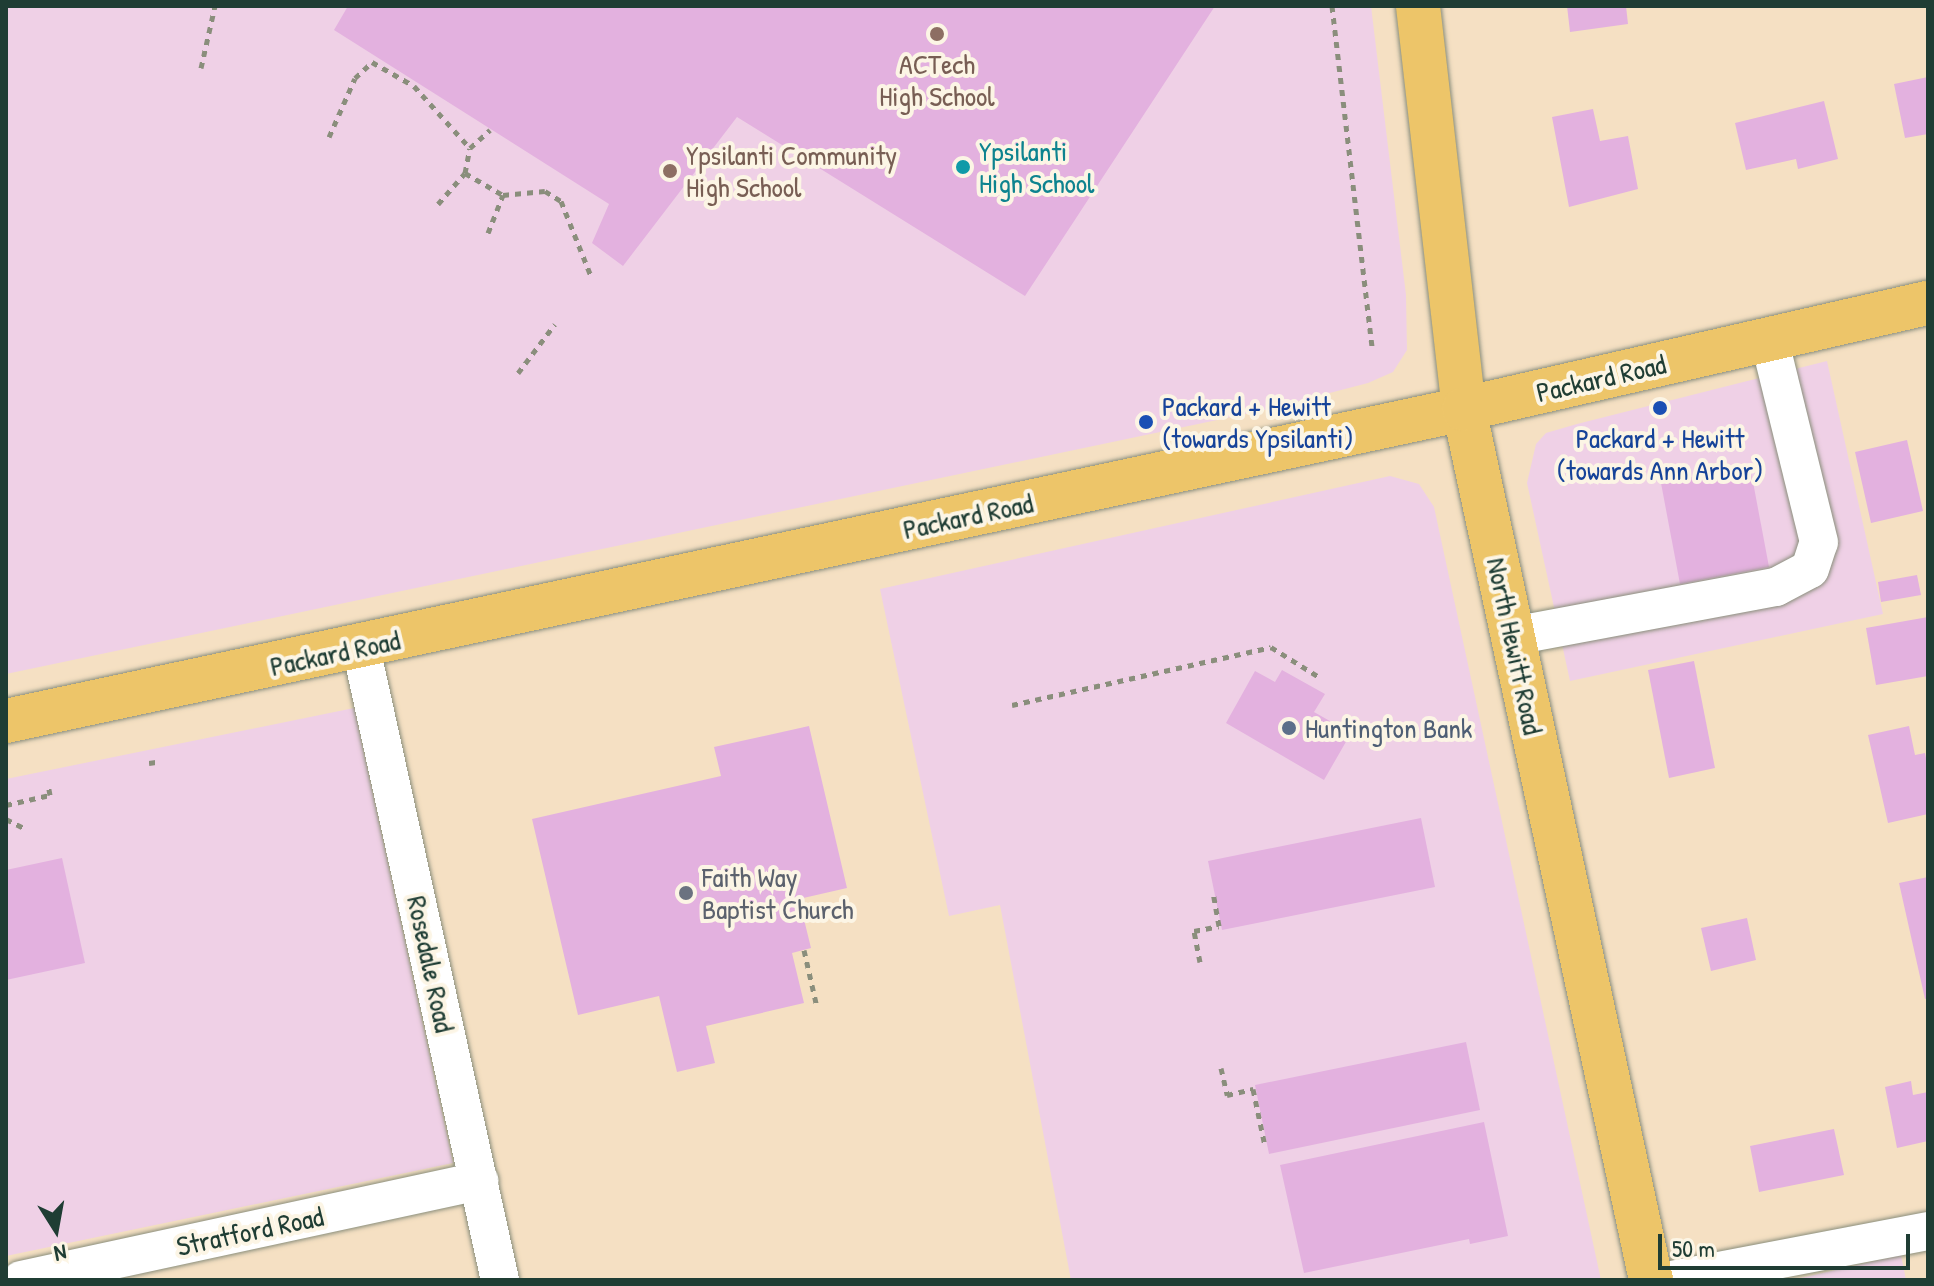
<!DOCTYPE html>
<style>
body{margin:0}
#map{position:relative;width:1934px;height:1286px;overflow:hidden;background:#f5e0c3;font-family:"Patrick Hand",sans-serif}
div>[style]{position:absolute}
[style*='--x']{left:calc(var(--x)*1px);top:calc(var(--y)*1px);width:calc(var(--w)*1px);rotate:calc(var(--a)*1deg)}
.built>*{inset:0;background:#efd0e6}
.building>*{inset:0;background:#e3b1df}
.path>*{height:5px;margin-top:-2.5px;transform-origin:0;background:repeating-linear-gradient(90deg,#8a8e7c 0 6px,transparent 0 12px)}
.roads{filter:drop-shadow(0 0 2px #8a8e7c) drop-shadow(0 0 2px #8a8e7c)}
.minor>*{height:38px;margin:-19px;padding:0 19px;transform-origin:19px;border-radius:19px;background:#fff}
.major>*{height:44px;margin:-22px;padding:0 22px;transform-origin:22px;border-radius:22px;background:#edc569}
.dots>*{width:22px;height:22px;translate:-50% -50%;box-sizing:border-box;border:4px solid #fcf5e5;border-radius:50%}
span{translate:-50% -50%;white-space:nowrap;text-align:center;line-height:1.15;-webkit-text-stroke:8px #fcf5e5;paint-order:stroke}
.education-label{font-size:28px;color:#785e54}
.left{translate:0 -50%;text-align:left}
.culture-label{font-size:28px;color:#0d838f}
.street-label{font-size:28px;color:#1f3d34}
.transit-label{font-size:28px;color:#164399}
.service-label{font-size:28px;color:#4e5e75}
.worship-label{font-size:28px;color:#5b616d}
.frame{position:absolute;inset:0;border:8px solid #1f3d34;pointer-events:none}
.north{position:absolute;left:16px;top:1190px;width:80px;height:80px;-webkit-text-stroke:6px #fcf5e5;paint-order:stroke;rotate:169deg;font-size:22px;font-weight:700;line-height:32px;text-align:center;color:#1f3d34}
.north::after{content:'';display:block;margin:auto;width:28px;height:36px;background:#1f3d34;clip-path:polygon(50% 0,100% 100%,50% 72%,0 100%)}
.scale{position:absolute;left:1658px;top:1234px;width:252px;height:36px;box-sizing:border-box;border:4px solid #1f3d34;border-top:0;padding-left:10px;font-size:24px;line-height:28px;white-space:nowrap;color:#1f3d34;-webkit-text-stroke:6px #fcf5e5;paint-order:stroke}
</style>
<div id="map">
<div class="built">
<i style="clip-path:polygon(6px 6px,1371px 6px,1406px 295px,1407px 350px,1393px 372px,1368px 383px,1260px 411px,6px 674px)"></i>
<i style="clip-path:polygon(1827px 361px,1883px 614px,1570px 681px,1527px 483px,1536px 444px,1546px 433px,1577px 424px)"></i>
<i style="clip-path:polygon(1390px 476px,1419px 484px,1434px 507px,1601px 1280px,1071px 1280px,1000px 905px,949px 916px,880px 589px)"></i>
<i style="clip-path:polygon(354px 708px,453px 1163px,6px 1256px,6px 779px)"></i>
<i style="clip-path:polygon(1901px 1255px,1906px 1280px,1792px 1280px)"></i>
</div>
<div class="building">
<i style="clip-path:polygon(348px 6px,1215px 6px,1025px 296px,737px 117px,623px 266px,592px 243px,609px 204px,334px 30px)"></i>
<i style="clip-path:polygon(1567px 6px,1626px 6px,1628px 24px,1570px 32px)"></i>
<i style="clip-path:polygon(1928px 77px,1928px 134px,1905px 138px,1894px 84px)"></i>
<i style="clip-path:polygon(1824px 101px,1838px 159px,1798px 169px,1796px 159px,1746px 170px,1735px 123px)"></i>
<i style="clip-path:polygon(1593px 109px,1600px 141px,1628px 136px,1638px 189px,1569px 207px,1552px 117px)"></i>
<i style="clip-path:polygon(1907px 440px,1923px 511px,1871px 523px,1855px 452px)"></i>
<i style="clip-path:polygon(1750px 466px,1769px 567px,1680px 584px,1661px 483px)"></i>
<i style="clip-path:polygon(1917px 575px,1921px 595px,1881px 602px,1878px 582px)"></i>
<i style="clip-path:polygon(1928px 617px,1928px 676px,1876px 685px,1866px 628px)"></i>
<i style="clip-path:polygon(1694px 661px,1715px 768px,1669px 778px,1648px 670px)"></i>
<i style="clip-path:polygon(1282px 670px,1325px 694px,1314px 712px,1351px 733px,1324px 780px,1226px 723px,1255px 671px,1275px 682px)"></i>
<i style="clip-path:polygon(809px 726px,847px 888px,799px 899px,811px 948px,792px 953px,804px 1003px,706px 1026px,715px 1063px,677px 1072px,659px 996px,578px 1015px,532px 819px,721px 776px,714px 747px)"></i>
<i style="clip-path:polygon(1909px 726px,1915px 755px,1925px 753px,1928px 768px,1928px 814px,1888px 823px,1868px 735px)"></i>
<i style="clip-path:polygon(1421px 818px,1435px 887px,1222px 930px,1208px 861px)"></i>
<i style="clip-path:polygon(62px 858px,85px 963px,6px 980px,6px 870px)"></i>
<i style="clip-path:polygon(1928px 877px,1928px 998px,1925px 999px,1899px 883px)"></i>
<i style="clip-path:polygon(1747px 918px,1756px 960px,1711px 971px,1701px 928px)"></i>
<i style="clip-path:polygon(1466px 1042px,1480px 1110px,1269px 1154px,1255px 1085px)"></i>
<i style="clip-path:polygon(1911px 1081px,1913px 1095px,1928px 1092px,1928px 1141px,1897px 1148px,1885px 1087px)"></i>
<i style="clip-path:polygon(1484px 1122px,1508px 1236px,1470px 1244px,1469px 1239px,1304px 1273px,1280px 1165px)"></i>
<i style="clip-path:polygon(1834px 1129px,1844px 1175px,1759px 1192px,1750px 1146px)"></i>
</div>
<div class="path">
<i style="--x:1332;--y:6;--w:344;--a:83.3"></i>
<i style="--x:201;--y:68;--w:64;--a:-77.3"></i>
<i style="--x:329;--y:137;--w:64;--a:-66.2"></i>
<i style="--x:355;--y:78;--w:23;--a:-43"></i>
<i style="--x:372;--y:62;--w:48;--a:29.7"></i>
<i style="--x:414;--y:86;--w:84;--a:47.9"></i>
<i style="--x:465;--y:173;--w:44;--a:30.1"></i>
<i style="--x:503;--y:195;--w:42;--a:-5.4"></i>
<i style="--x:545;--y:191;--w:19;--a:32"></i>
<i style="--x:561;--y:201;--w:81;--a:68.2"></i>
<i style="--x:438;--y:204;--w:41;--a:-48.9"></i>
<i style="--x:465;--y:173;--w:25;--a:-79"></i>
<i style="--x:470;--y:148;--w:27;--a:-42"></i>
<i style="--x:488;--y:233;--w:41;--a:-68.5"></i>
<i style="--x:518;--y:373;--w:61;--a:-52.9"></i>
<i style="--x:1012;--y:705;--w:265;--a:-12.6"></i>
<i style="--x:1271;--y:647;--w:57;--a:32"></i>
<i style="--x:149;--y:763;--w:7;--a:-8"></i>
<i style="--x:6;--y:805;--w:45;--a:-12.8"></i>
<i style="--x:50;--y:795;--w:11;--a:-100"></i>
<i style="--x:6;--y:819;--w:20;--a:27"></i>
<i style="--x:804;--y:950;--w:58;--a:77.2"></i>
<i style="--x:1200;--y:962;--w:32;--a:-101"></i>
<i style="--x:1194;--y:931;--w:25;--a:-11"></i>
<i style="--x:1219;--y:926;--w:35;--a:-100"></i>
<i style="--x:1221;--y:1068;--w:28;--a:77"></i>
<i style="--x:1227;--y:1095;--w:27;--a:-13"></i>
<i style="--x:1253;--y:1089;--w:58;--a:78.1"></i>
</div>
<div class="roads">
<div class="minor">
<i style="--x:1513;--y:636;--w:268;--a:-10.6"></i>
<i style="--x:1776;--y:587;--w:38;--a:-28"></i>
<i style="--x:1810;--y:569;--w:28;--a:-72"></i>
<i style="--x:1819;--y:542;--w:209;--a:-103.8"></i>
<i style="--x:361;--y:648;--w:647;--a:77.6"></i>
<i style="--x:21;--y:1280;--w:469;--a:-12.2"></i>
<i style="--x:1671;--y:1280;--w:262;--a:-10.8"></i>
</div>
<div class="major">
<i style="--x:1418;--y:6;--w:406;--a:83.5"></i>
<i style="--x:1464;--y:409;--w:891;--a:77.88"></i>
<i style="--x:6;--y:721;--w:1491;--a:-12.08"></i>
<i style="--x:1464;--y:409;--w:476;--a:-12.9"></i>
</div>
</div>
<div class="dots">
<i style="left:937px;top:34px;background:#8d6e63"></i>
<i style="left:963px;top:167px;background:#0f9aa8"></i>
<i style="left:670px;top:171px;background:#8d6e63"></i>
<i style="left:1660px;top:408px;background:#1a4fb4"></i>
<i style="left:1146px;top:422px;background:#1a4fb4"></i>
<i style="left:1289px;top:728px;background:#5c6f8a"></i>
<i style="left:686px;top:893px;background:#6b7280"></i>
</div>
<div class="education-label">
<span style="left:937px;top:80px">ACTech<br>High School</span>
<span class="left" style="left:686px;top:171px">Ypsilanti Community<br>High School</span>
</div>
<div class="culture-label">
<span class="left" style="left:979px;top:167px">Ypsilanti<br>High School</span>
</div>
<div class="street-label">
<span style="left:1601px;top:378px;rotate:-13deg">Packard Road</span>
<span style="left:968px;top:516px;rotate:-12deg">Packard Road</span>
<span style="left:1515px;top:646px;rotate:78deg">North Hewitt Road</span>
<span style="left:335px;top:653px;rotate:-12deg">Packard Road</span>
<span style="left:431px;top:964px;rotate:78deg">Rosedale Road</span>
<span style="left:250px;top:1231px;rotate:-12deg">Stratford Road</span>
</div>
<div class="transit-label">
<span class="left" style="left:1162px;top:422px">Packard + Hewitt<br>(towards Ypsilanti)</span>
<span style="left:1660px;top:454px">Packard + Hewitt<br>(towards Ann Arbor)</span>
</div>
<div class="service-label">
<span class="left" style="left:1305px;top:728px">Huntington Bank</span>
</div>
<div class="worship-label">
<span class="left" style="left:702px;top:893px">Faith Way<br>Baptist Church</span>
</div>
<div class="frame"></div>
<div class="north">N</div>
<div class="scale">50 m</div>
</div>
